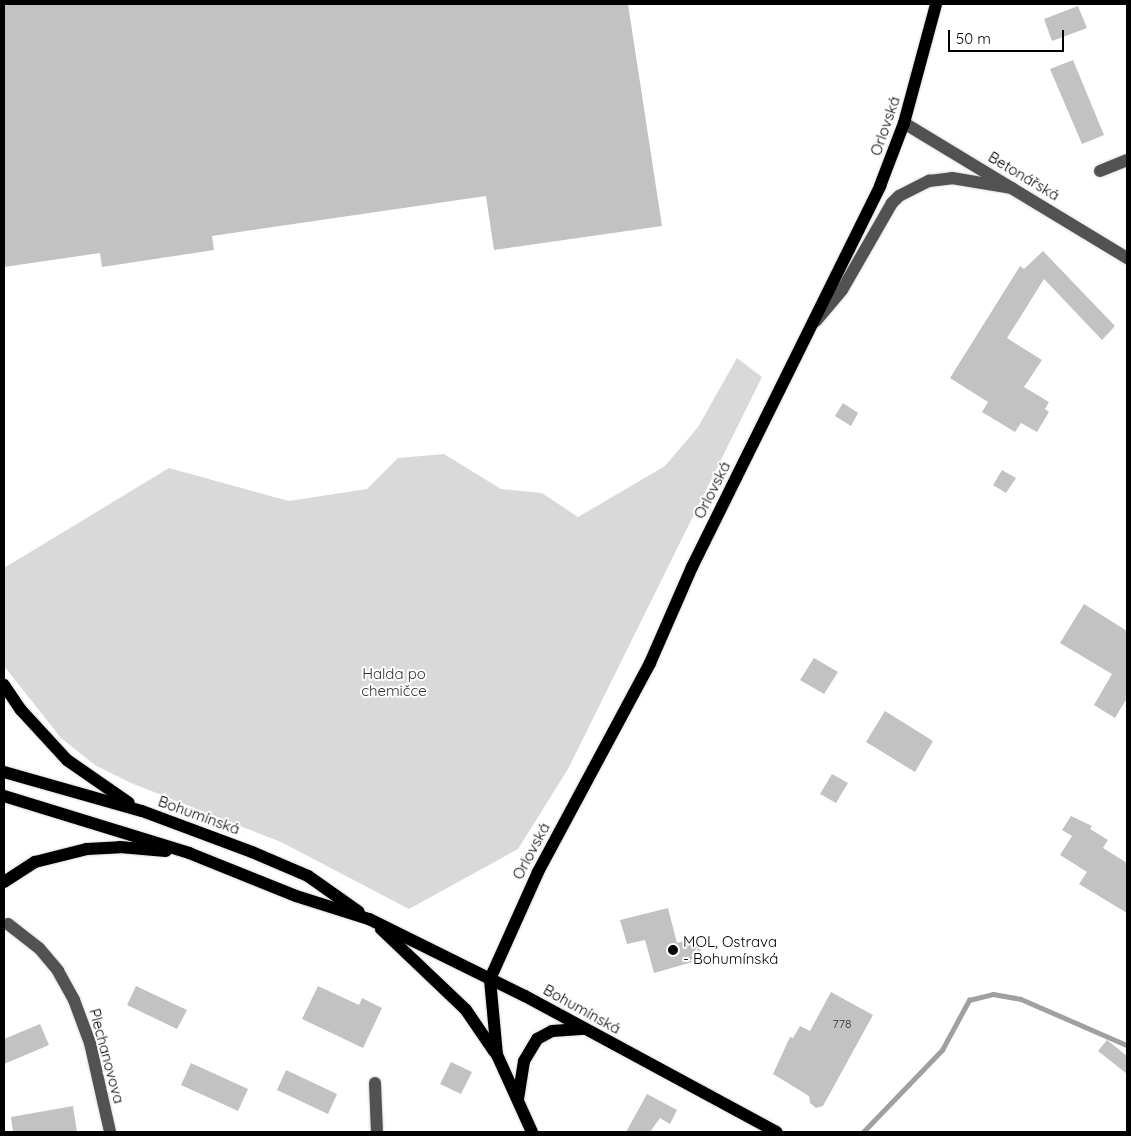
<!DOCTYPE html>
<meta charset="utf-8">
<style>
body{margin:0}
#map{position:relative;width:1131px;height:1136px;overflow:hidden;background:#fff;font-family:Quicksand,sans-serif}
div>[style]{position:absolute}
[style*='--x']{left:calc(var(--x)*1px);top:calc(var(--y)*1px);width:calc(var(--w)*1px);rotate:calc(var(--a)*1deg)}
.green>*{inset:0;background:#d9d9d9}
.stream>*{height:4.5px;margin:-2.25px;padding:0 2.25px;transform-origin:2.25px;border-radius:2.25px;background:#a0a0a0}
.building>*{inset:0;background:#c2c2c2}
.roads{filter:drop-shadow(0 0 1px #dbdbdb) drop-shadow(0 0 1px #dbdbdb)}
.minor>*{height:12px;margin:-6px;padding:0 6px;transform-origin:6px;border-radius:6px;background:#525252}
.major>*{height:12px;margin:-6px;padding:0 6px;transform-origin:6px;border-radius:6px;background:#000}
.dots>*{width:14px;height:14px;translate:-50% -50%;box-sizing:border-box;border:2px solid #fff;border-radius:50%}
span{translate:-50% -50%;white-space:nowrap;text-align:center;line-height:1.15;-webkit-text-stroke:4px #fff;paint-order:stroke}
.number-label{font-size:12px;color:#303030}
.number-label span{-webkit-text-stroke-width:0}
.street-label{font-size:15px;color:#000}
.park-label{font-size:15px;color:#303030}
.poi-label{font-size:15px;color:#000}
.left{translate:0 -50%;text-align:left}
.frame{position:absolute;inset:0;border:5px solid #000;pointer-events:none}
.scale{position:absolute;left:948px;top:30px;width:116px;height:22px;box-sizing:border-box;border:2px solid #000;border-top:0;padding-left:6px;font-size:15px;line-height:18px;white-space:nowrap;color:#000;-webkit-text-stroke:4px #fff;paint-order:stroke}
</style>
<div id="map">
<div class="green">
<i style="clip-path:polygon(737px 358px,762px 377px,568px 769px,518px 849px,409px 909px,281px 842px,131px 783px,95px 765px,61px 738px,4px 666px,4px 568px,169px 468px,289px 501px,367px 489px,398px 458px,444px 454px,501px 489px,542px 493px,578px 517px,665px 466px,698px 427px)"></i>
</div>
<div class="stream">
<i style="--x:863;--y:1132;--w:114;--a:-46.1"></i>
<i style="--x:942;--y:1050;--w:57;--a:-61.6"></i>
<i style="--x:969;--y:1000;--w:25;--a:-14"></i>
<i style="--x:993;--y:994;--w:28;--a:10"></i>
<i style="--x:1021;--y:999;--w:116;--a:23.5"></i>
</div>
<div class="building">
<i style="clip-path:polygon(4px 4px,628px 4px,662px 226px,494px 250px,486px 196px,212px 236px,214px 250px,102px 267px,100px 253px,4px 267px)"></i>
<i style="clip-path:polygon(1078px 6px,1087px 28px,1052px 41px,1044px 19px)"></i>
<i style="clip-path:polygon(1073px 60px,1104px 135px,1082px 144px,1050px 69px)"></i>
<i style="clip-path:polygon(1043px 251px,1115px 326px,1102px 340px,1044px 279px,1007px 338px,1042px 360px,1024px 387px,1049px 402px,1045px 409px,1049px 412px,1037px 432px,1021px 423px,1015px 432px,982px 412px,988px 402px,950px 378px,1020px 266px,1024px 269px)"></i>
<i style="clip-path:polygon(843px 403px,858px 413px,851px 426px,835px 416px)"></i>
<i style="clip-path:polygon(1002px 470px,1016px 478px,1006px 493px,993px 485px)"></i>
<i style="clip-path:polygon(1084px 604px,1127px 631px,1127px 698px,1115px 718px,1094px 705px,1112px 674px,1060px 643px)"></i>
<i style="clip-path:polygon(814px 658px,838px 672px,824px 694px,800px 680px)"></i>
<i style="clip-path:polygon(885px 711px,933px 741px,915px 772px,866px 742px)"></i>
<i style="clip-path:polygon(832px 774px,848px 783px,836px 803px,820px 794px)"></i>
<i style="clip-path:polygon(1071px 816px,1092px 826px,1090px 829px,1108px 840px,1103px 848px,1127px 863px,1127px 913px,1079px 884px,1087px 872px,1060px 855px,1072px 836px,1062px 830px)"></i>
<i style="clip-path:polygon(668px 908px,677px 943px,697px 938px,703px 959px,654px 973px,645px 940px,627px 944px,620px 920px)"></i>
<i style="clip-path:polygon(136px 986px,187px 1010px,177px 1029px,127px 1005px)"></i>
<i style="clip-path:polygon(318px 986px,359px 1005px,362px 998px,382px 1008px,363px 1048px,302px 1019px)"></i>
<i style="clip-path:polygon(831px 992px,873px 1015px,823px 1106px,816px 1108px,810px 1103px,809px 1096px,773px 1074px,790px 1037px,793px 1038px,800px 1026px,810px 1031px)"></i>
<i style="clip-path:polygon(40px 1024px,49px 1045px,4px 1064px,4px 1039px)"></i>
<i style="clip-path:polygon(1107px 1040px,1127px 1056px,1127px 1074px,1098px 1051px)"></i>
<i style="clip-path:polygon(451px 1062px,472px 1072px,461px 1094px,440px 1084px)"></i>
<i style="clip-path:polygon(191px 1063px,248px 1089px,238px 1111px,181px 1085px)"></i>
<i style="clip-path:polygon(286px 1070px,337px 1094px,328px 1114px,277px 1090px)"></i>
<i style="clip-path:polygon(647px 1094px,677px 1110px,670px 1124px,660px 1118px,650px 1132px,626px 1132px)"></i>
<i style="clip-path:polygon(73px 1106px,77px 1132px,13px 1132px,11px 1117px)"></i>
</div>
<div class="roads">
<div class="minor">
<i style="--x:904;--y:123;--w:261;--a:31.2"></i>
<i style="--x:1100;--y:171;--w:29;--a:-22"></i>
<i style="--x:816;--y:321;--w:40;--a:-50"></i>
<i style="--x:842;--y:290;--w:100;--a:-60.1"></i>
<i style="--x:892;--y:203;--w:10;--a:-45"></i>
<i style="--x:899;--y:196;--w:34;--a:-27"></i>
<i style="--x:929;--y:181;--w:23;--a:-7"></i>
<i style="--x:952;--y:178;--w:61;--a:9.5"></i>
<i style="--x:8;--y:924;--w:39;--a:38"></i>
<i style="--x:39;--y:948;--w:30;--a:50"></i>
<i style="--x:58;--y:971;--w:33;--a:61"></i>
<i style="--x:74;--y:1000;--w:46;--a:69.6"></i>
<i style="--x:90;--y:1043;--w:91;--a:77.3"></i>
<i style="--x:375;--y:1083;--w:49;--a:87.7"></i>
</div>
<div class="major">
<i style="--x:4;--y:685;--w:30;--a:56"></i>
<i style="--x:21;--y:710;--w:68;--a:47.4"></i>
<i style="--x:67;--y:760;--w:75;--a:34.7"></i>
<i style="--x:4;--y:772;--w:143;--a:15.8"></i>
<i style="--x:142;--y:811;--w:117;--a:20.4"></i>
<i style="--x:252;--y:852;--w:61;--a:23.2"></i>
<i style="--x:308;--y:876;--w:62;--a:35.2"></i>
<i style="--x:4;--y:796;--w:194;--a:17.1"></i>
<i style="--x:189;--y:853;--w:115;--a:21.9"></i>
<i style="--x:296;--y:896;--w:77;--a:17.5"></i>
<i style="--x:369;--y:919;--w:174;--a:26.3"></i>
<i style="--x:525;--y:996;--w:286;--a:28.4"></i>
<i style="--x:4;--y:882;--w:37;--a:-33"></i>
<i style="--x:35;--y:862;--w:54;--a:-14"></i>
<i style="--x:87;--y:849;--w:33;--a:-3"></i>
<i style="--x:120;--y:847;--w:46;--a:5"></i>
<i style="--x:381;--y:929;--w:117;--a:43.6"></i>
<i style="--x:466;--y:1010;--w:50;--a:55.7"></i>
<i style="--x:518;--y:1099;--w:38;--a:-81"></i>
<i style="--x:524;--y:1061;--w:26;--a:-59"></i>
<i style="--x:537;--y:1039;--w:17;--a:-28"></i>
<i style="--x:552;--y:1031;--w:32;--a:-4"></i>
<i style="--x:532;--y:1132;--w:85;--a:-114.4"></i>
<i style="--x:497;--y:1055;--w:76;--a:-95.3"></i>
<i style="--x:490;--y:979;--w:117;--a:-65.8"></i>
<i style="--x:538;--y:872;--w:237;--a:-61.8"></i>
<i style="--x:650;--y:663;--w:105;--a:-66.4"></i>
<i style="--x:692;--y:567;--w:425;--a:-63.7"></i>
<i style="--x:880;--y:186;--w:67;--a:-69.1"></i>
<i style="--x:904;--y:123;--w:123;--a:-74.9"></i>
</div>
</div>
<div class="dots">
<i style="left:673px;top:950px;background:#000"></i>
</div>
<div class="number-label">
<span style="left:842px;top:1024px">778</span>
</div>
<div class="street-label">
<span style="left:885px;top:126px;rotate:-71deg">Orlovská</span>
<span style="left:1024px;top:176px;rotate:31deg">Betonářská</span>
<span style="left:712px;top:490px;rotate:-63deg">Orlovská</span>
<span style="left:199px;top:815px;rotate:20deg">Bohumínská</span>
<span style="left:531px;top:851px;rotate:-62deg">Orlovská</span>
<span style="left:582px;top:1009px;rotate:29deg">Bohumínská</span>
<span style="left:107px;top:1056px;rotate:75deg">Plechanovova</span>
</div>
<div class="park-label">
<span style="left:394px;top:682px">Halda po<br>chemičce</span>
</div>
<div class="poi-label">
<span class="left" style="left:683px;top:950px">MOL, Ostrava<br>- Bohumínská</span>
</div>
<div class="frame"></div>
<div class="scale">50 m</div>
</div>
